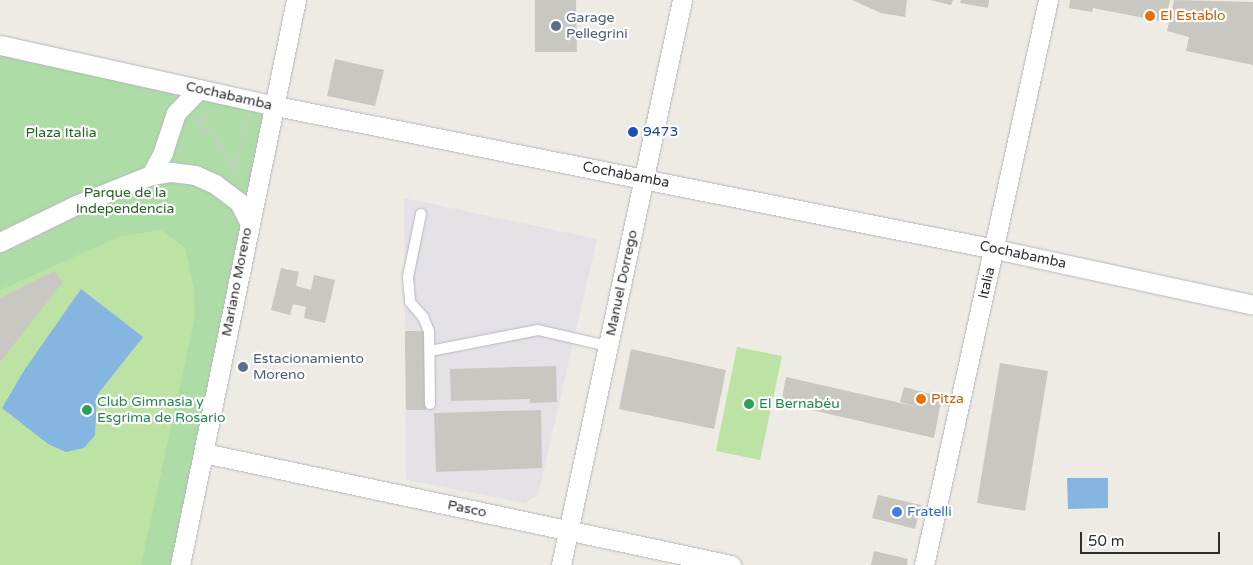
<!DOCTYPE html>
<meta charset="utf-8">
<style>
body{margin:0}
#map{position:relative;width:1253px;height:565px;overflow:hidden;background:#edebe3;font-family:"Varela Round",sans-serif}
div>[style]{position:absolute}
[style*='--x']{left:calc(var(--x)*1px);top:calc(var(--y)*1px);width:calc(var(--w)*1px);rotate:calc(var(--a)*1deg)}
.industrial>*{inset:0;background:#e4e2e7}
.green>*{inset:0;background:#aedca7}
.pitch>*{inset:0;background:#bce2a4}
.water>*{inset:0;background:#84b6e1}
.building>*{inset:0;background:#c9c7c1}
.path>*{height:3px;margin-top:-1.5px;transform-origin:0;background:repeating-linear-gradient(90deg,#c9c9c9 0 4px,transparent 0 6.5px)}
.roads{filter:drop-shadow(0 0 1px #b6b6c0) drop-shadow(0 0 1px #b6b6c0)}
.service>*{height:10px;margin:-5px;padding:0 5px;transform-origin:5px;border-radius:5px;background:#fff}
.minor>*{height:19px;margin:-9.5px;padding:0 9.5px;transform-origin:9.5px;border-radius:9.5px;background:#fff}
.dots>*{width:14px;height:14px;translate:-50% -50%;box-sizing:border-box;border:2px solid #fff;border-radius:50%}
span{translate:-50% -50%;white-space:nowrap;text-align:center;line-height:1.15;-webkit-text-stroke:4.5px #fff;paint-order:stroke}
.food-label{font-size:14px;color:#c56008}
.left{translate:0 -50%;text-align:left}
.service-label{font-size:14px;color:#4e5e75}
.street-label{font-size:14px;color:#2e2e2e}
.transit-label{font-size:14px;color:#164399}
.park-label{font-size:14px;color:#266425}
.leisure-label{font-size:14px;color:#27864d}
.shop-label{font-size:14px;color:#366cbe}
.scale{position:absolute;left:1080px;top:532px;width:140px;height:22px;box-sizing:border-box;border:2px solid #2e2e2e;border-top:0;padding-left:6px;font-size:15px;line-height:18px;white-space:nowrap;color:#2e2e2e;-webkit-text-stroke:4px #fff;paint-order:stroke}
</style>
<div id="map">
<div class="industrial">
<i style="clip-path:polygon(404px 198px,597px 239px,538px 495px,525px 503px,406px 480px)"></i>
</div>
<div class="green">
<i style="clip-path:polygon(0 45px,276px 106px,180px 565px,0 565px)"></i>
</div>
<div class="pitch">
<i style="clip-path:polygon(161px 230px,185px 248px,194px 287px,195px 317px,141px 565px,0 565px,0 290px,121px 236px)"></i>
<i style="clip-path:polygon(737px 347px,782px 356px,760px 460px,716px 451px)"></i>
</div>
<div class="water">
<i style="clip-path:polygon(81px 289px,143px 337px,97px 395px,95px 435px,84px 448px,66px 452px,48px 444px,2px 408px,25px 369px)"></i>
<i style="clip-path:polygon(1067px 478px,1108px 478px,1108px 508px,1068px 509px)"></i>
</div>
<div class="building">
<i style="clip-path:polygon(535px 0,576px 0,577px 52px,535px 52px)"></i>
<i style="clip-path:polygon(852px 0,907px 0,905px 17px,881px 13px)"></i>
<i style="clip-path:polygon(930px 0,953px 0,951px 5px)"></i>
<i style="clip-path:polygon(961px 0,989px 0,988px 8px,960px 3px)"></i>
<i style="clip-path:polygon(1070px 0,1170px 0,1165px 22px,1093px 8px,1092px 12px,1069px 8px)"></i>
<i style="clip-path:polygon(1174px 0,1253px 2px,1253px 65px,1186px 51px,1189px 37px,1167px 31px)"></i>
<i style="clip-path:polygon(335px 59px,384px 70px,375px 106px,327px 96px)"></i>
<i style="clip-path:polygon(281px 268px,299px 272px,296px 286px,311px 290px,314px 275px,335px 280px,325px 323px,304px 318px,306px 307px,293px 304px,290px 315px,271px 310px)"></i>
<i style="clip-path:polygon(54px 271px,63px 282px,0 362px,0 298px)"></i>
<i style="clip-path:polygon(405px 331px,425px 331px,426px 410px,406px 410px)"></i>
<i style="clip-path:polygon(631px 349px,726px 370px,714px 429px,619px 409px)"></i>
<i style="clip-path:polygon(1000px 363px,1048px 371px,1025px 511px,977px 503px)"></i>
<i style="clip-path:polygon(556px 366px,557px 402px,530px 403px,530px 399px,451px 401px,450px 369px)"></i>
<i style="clip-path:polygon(786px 377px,918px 407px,900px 402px,904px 387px,942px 397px,934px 438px,781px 403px)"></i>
<i style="clip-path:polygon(541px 410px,542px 468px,436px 472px,434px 413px)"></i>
<i style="clip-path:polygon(878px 495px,921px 505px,915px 529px,872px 518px)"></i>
<i style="clip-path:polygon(874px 551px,908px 559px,907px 565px,871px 565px)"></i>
</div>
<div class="path">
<i style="--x:194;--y:119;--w:30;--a:41"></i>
<i style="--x:217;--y:139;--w:38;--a:63"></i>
<i style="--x:199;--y:121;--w:17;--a:-40"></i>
<i style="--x:234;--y:173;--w:57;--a:-76.7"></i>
</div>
<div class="roads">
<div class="service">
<i style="--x:421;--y:214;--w:64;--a:101.7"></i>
<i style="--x:408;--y:277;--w:25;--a:85"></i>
<i style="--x:410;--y:302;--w:20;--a:49"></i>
<i style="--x:423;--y:317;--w:15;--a:67"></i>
<i style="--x:429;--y:331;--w:73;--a:89.2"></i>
<i style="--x:430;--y:351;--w:110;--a:-11"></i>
<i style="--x:538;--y:330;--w:72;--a:12.9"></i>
</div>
<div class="minor">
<i style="--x:0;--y:45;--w:283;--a:12.5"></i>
<i style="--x:276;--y:106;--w:733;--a:11.25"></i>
<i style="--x:995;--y:249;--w:264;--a:12.2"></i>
<i style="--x:151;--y:175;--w:26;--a:-62"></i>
<i style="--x:163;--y:152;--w:41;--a:-71.6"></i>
<i style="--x:176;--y:113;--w:33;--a:-46"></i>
<i style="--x:0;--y:242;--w:85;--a:-26"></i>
<i style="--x:76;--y:205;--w:81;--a:-21.8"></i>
<i style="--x:151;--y:175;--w:20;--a:-9"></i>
<i style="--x:171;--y:172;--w:24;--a:7"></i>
<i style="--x:195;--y:175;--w:22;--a:24"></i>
<i style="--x:215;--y:184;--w:30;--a:37"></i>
<i style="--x:239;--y:202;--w:22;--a:63"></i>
<i style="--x:204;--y:453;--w:539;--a:12"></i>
<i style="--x:180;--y:565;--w:577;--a:-78.4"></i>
<i style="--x:561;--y:565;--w:578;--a:-77.91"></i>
<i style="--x:924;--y:565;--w:578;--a:-77.62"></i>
</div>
</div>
<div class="dots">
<i style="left:1150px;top:16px;background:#e8710a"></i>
<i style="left:556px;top:26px;background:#5c6f8a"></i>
<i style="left:633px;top:132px;background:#1a4fb4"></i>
<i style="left:243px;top:367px;background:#5c6f8a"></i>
<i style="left:921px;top:399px;background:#e8710a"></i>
<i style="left:749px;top:404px;background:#2e9e5b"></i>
<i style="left:87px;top:410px;background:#2e9e5b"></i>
<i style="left:897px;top:512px;background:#3f7fe0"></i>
</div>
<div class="food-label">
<span class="left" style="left:1160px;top:16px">El Establo</span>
<span class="left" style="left:931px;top:399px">Pitza</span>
</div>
<div class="service-label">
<span class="left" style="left:566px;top:26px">Garage<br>Pellegrini</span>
<span class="left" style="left:253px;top:367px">Estacionamiento<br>Moreno</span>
</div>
<div class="street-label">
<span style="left:229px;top:96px;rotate:13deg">Cochabamba</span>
<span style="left:626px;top:175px;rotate:11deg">Cochabamba</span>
<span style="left:1023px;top:255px;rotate:12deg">Cochabamba</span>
<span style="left:237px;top:282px;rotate:-79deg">Mariano Moreno</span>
<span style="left:622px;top:283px;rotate:-78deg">Manuel Dorrego</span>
<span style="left:987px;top:283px;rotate:-77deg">Italia</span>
<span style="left:467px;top:509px;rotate:12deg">Pasco</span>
</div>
<div class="transit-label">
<span class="left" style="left:643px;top:132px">9473</span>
</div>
<div class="park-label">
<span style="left:61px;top:133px">Plaza Italia</span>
<span style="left:125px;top:201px">Parque de la<br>Independencia</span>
</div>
<div class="leisure-label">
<span class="left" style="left:97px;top:410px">Club Gimnasia y<br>Esgrima de Rosario</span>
<span class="left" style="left:759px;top:404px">El Bernabéu</span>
</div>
<div class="shop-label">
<span class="left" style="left:907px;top:512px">Fratelli</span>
</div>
<div class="scale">50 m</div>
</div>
